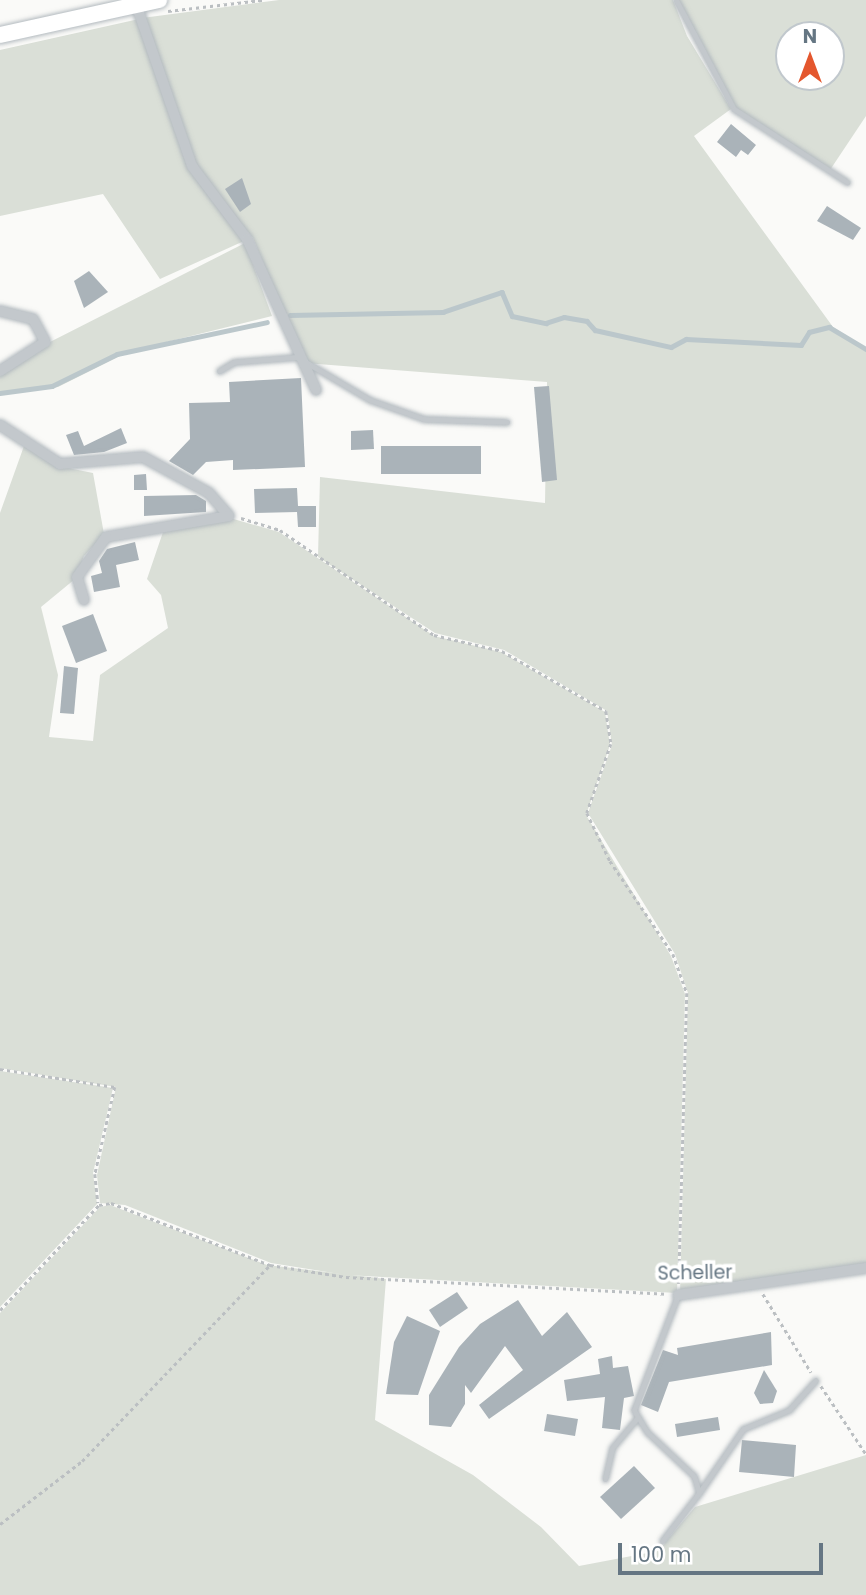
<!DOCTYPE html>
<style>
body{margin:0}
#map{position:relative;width:866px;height:1595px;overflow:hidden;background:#fafaf8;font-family:Poppins,sans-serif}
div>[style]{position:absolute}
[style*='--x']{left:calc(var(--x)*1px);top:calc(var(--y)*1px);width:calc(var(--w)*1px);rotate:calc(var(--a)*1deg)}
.green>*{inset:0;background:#dadfd7}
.stream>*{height:4.5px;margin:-2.25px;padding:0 2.25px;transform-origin:2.25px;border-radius:2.25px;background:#bbc7cb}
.building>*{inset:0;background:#aab3b9}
.path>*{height:2.5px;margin-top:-1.25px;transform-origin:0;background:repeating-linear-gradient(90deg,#bbbfc2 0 3.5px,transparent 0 7px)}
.roads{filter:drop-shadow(0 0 2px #b3babf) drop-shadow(0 0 2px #b3babf)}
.lane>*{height:5px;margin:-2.5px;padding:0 2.5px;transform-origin:2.5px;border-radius:2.5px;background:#c3c8cc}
.street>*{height:10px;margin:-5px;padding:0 5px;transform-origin:5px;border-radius:5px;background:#c3c8cc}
.secondary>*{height:16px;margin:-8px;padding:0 8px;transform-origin:8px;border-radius:8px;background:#fff}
span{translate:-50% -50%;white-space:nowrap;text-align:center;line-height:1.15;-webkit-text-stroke:7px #fff;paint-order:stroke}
.street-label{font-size:19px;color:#657683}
.north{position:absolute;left:775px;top:21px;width:70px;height:70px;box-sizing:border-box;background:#fff;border:2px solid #c1c8cd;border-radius:50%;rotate:0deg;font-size:19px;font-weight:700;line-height:28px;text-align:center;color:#657683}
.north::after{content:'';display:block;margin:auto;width:24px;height:32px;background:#e4572e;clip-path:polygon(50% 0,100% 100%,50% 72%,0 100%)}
.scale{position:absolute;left:618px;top:1543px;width:205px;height:32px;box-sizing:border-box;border:4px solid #657683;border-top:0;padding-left:9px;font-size:21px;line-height:24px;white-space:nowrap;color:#657683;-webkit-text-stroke:5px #fff;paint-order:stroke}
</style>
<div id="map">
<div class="green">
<i style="clip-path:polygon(279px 0,673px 0,687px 36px,731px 109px,694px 136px,833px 327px,866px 348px,866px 1266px,680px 1294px,688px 993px,675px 954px,588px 813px,612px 745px,607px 711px,504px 650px,435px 633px,318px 557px,320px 477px,545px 503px,547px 382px,305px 363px,253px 238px,194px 165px,142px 18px)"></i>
<i style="clip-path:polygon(evenodd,678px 0,866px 0,866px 116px,830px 170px,735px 108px,678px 0,789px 35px,831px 35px,831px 77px,789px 77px,789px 35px)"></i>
<i style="clip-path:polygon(139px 19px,181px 143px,244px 241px,160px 279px,103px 194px,0 216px,0 50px)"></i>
<i style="clip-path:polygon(245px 243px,272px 316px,130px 351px,58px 387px,0 394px,0 376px,46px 344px)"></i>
<i style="clip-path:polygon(24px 446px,58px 466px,93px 473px,104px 534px,84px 556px,75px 579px,41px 607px,58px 675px,49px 737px,93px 741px,100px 675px,168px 628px,161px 595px,147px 579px,163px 532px,230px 518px,279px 532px,434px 636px,501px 652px,605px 712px,610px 745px,586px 815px,671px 956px,685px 994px,677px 1293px,346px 1275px,271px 1263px,125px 1205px,100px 1203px,97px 1175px,116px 1087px,0 1068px,0 513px)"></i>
<i style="clip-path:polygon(0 1071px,113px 1088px,93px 1173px,97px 1204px,0 1307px)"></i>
<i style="clip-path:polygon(110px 1205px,267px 1265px,386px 1279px,375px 1420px,473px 1475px,541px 1527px,579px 1566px,658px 1551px,695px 1507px,866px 1455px,866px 1595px,0 1595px,0 1313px,100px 1207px)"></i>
</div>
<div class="stream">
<i style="--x:290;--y:315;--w:153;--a:-1.1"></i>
<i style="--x:443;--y:312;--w:62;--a:-18.7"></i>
<i style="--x:502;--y:292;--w:26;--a:67"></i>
<i style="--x:512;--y:316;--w:35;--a:12"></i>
<i style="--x:546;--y:323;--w:19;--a:-18"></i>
<i style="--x:564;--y:317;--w:23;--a:10"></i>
<i style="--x:587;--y:321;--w:12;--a:48"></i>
<i style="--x:595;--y:330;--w:78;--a:12.6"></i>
<i style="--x:671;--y:347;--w:17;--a:-28"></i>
<i style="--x:686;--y:339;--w:115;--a:3"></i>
<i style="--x:801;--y:345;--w:15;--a:-58"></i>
<i style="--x:809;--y:332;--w:21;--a:-14"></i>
<i style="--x:829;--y:327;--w:43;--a:30.7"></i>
<i style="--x:0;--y:393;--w:52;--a:-7.7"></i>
<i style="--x:52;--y:386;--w:72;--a:-26.2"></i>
<i style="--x:117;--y:354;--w:153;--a:-12"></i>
</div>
<div class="building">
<i style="clip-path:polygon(731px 124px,756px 145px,748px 155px,741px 150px,736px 157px,717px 142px)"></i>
<i style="clip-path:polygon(242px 178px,251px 204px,240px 212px,225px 189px)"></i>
<i style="clip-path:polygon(827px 206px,861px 228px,853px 240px,817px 221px)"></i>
<i style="clip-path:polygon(89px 271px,108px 292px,84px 308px,74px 281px)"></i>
<i style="clip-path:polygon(301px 378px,305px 467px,233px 470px,233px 460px,206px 462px,193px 475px,169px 461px,190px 439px,189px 403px,230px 402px,229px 382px)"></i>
<i style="clip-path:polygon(549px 386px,557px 480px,542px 482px,534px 387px)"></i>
<i style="clip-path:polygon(121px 428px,127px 443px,104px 452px,74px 455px,66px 435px,78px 431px,84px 446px)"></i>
<i style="clip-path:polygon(373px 430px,374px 449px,351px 450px,351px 431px)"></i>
<i style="clip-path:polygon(381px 446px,481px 446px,481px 474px,381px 474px)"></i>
<i style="clip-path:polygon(146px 474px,147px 490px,134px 490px,134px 475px)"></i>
<i style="clip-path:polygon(297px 488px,298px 506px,316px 506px,316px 527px,298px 527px,297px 512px,255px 513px,254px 489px)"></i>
<i style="clip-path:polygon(196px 495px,206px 501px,206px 512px,144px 516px,144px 496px)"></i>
<i style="clip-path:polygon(135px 542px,139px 560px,116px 565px,120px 587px,94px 592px,91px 576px,102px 573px,99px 561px,107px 549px)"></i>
<i style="clip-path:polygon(93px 614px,107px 651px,76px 663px,62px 626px)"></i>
<i style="clip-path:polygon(64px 666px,78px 668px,74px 714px,60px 713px)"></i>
<i style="clip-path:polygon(457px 1292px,468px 1308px,440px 1327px,429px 1310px)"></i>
<i style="clip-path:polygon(518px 1300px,542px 1336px,567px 1312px,592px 1347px,489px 1419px,479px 1405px,523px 1370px,505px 1346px,471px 1393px,465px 1385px,465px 1404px,451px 1427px,429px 1425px,429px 1395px,459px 1347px,480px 1324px)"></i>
<i style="clip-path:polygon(407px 1316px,440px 1331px,418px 1395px,386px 1394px,394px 1342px)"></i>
<i style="clip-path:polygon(771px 1332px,772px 1365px,669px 1382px,658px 1412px,641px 1405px,663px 1350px,678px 1355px,677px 1348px)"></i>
<i style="clip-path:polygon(612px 1356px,613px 1368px,628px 1366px,634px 1396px,624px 1398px,620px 1430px,602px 1428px,605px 1397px,567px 1401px,564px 1380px,600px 1374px,598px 1359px)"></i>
<i style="clip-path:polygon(764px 1370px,777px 1391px,773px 1403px,760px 1404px,754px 1393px)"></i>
<i style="clip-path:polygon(547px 1414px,578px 1419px,575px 1436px,544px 1431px)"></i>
<i style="clip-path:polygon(718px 1417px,720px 1430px,677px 1437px,675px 1424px)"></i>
<i style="clip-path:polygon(742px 1440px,796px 1445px,794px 1477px,739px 1472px)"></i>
<i style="clip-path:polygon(634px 1466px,655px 1488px,621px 1519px,600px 1497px)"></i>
</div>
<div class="path">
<i style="--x:168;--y:11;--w:95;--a:-6.7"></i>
<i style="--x:241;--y:518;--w:41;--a:17.1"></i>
<i style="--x:280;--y:530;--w:186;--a:34.3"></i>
<i style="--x:434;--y:635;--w:70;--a:13.2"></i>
<i style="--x:502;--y:651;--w:120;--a:30"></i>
<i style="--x:606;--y:711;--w:33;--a:81"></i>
<i style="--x:611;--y:744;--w:73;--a:109.2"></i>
<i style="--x:587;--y:813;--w:53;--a:64.4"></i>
<i style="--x:610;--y:861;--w:112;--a:55.9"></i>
<i style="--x:673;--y:954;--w:41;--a:70.3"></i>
<i style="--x:687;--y:993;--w:291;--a:91.6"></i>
<i style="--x:0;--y:1069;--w:116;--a:8.9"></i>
<i style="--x:115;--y:1087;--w:89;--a:102.9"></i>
<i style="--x:95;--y:1174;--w:29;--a:84"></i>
<i style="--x:763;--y:1294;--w:92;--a:58.4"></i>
<i style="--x:0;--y:1310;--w:144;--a:-46.7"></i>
<i style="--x:99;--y:1205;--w:12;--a:-9"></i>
<i style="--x:111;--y:1203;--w:171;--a:21.3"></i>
<i style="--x:270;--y:1265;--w:77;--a:9"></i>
<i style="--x:346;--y:1277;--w:320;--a:3"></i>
<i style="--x:821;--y:1386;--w:82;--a:56.5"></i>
<i style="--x:0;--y:1524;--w:103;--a:-37.5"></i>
<i style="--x:82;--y:1461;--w:272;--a:-46.2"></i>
</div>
<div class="roads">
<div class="lane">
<i style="--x:676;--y:0;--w:123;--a:62"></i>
<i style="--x:734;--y:109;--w:135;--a:32.9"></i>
<i style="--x:219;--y:371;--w:17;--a:-31"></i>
<i style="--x:234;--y:362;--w:63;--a:-4.5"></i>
<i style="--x:297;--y:357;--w:85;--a:30.5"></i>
<i style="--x:370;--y:400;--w:57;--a:19.4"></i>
<i style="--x:424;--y:419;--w:83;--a:2.1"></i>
<i style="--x:605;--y:1479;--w:32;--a:-77"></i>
<i style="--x:612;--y:1448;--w:40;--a:-50"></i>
<i style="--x:699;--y:1493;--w:78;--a:-55.5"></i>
<i style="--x:743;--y:1429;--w:50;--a:-22.4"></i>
<i style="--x:789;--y:1410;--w:40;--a:-48"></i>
<i style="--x:662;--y:1541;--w:61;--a:-52.4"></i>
<i style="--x:699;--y:1493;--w:18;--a:-106"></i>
<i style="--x:694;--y:1476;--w:64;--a:-136.9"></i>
<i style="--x:647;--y:1432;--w:26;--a:-121"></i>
<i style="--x:634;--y:1410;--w:123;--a:-69.1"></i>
</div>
<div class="street">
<i style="--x:136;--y:4;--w:171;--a:70.9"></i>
<i style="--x:192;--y:166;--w:91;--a:53"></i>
<i style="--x:247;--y:239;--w:166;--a:65.4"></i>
<i style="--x:0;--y:311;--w:34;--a:14"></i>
<i style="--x:33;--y:319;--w:26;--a:62"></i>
<i style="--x:45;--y:342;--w:54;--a:147.2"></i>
<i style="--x:0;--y:425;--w:72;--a:33"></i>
<i style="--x:60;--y:464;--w:83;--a:-4.8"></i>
<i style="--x:143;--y:457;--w:75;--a:28.6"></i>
<i style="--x:209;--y:493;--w:30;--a:49"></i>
<i style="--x:229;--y:516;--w:125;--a:170.3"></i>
<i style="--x:106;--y:537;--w:49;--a:125.9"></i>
<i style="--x:77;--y:577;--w:24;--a:73"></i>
<i style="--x:678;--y:1295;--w:190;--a:-8.2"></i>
</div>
<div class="secondary">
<i style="--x:0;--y:35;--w:163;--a:-12.4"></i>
</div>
</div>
<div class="street-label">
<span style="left:695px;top:1273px;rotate:-1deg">Scheller</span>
</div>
<div class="north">N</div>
<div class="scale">100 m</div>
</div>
